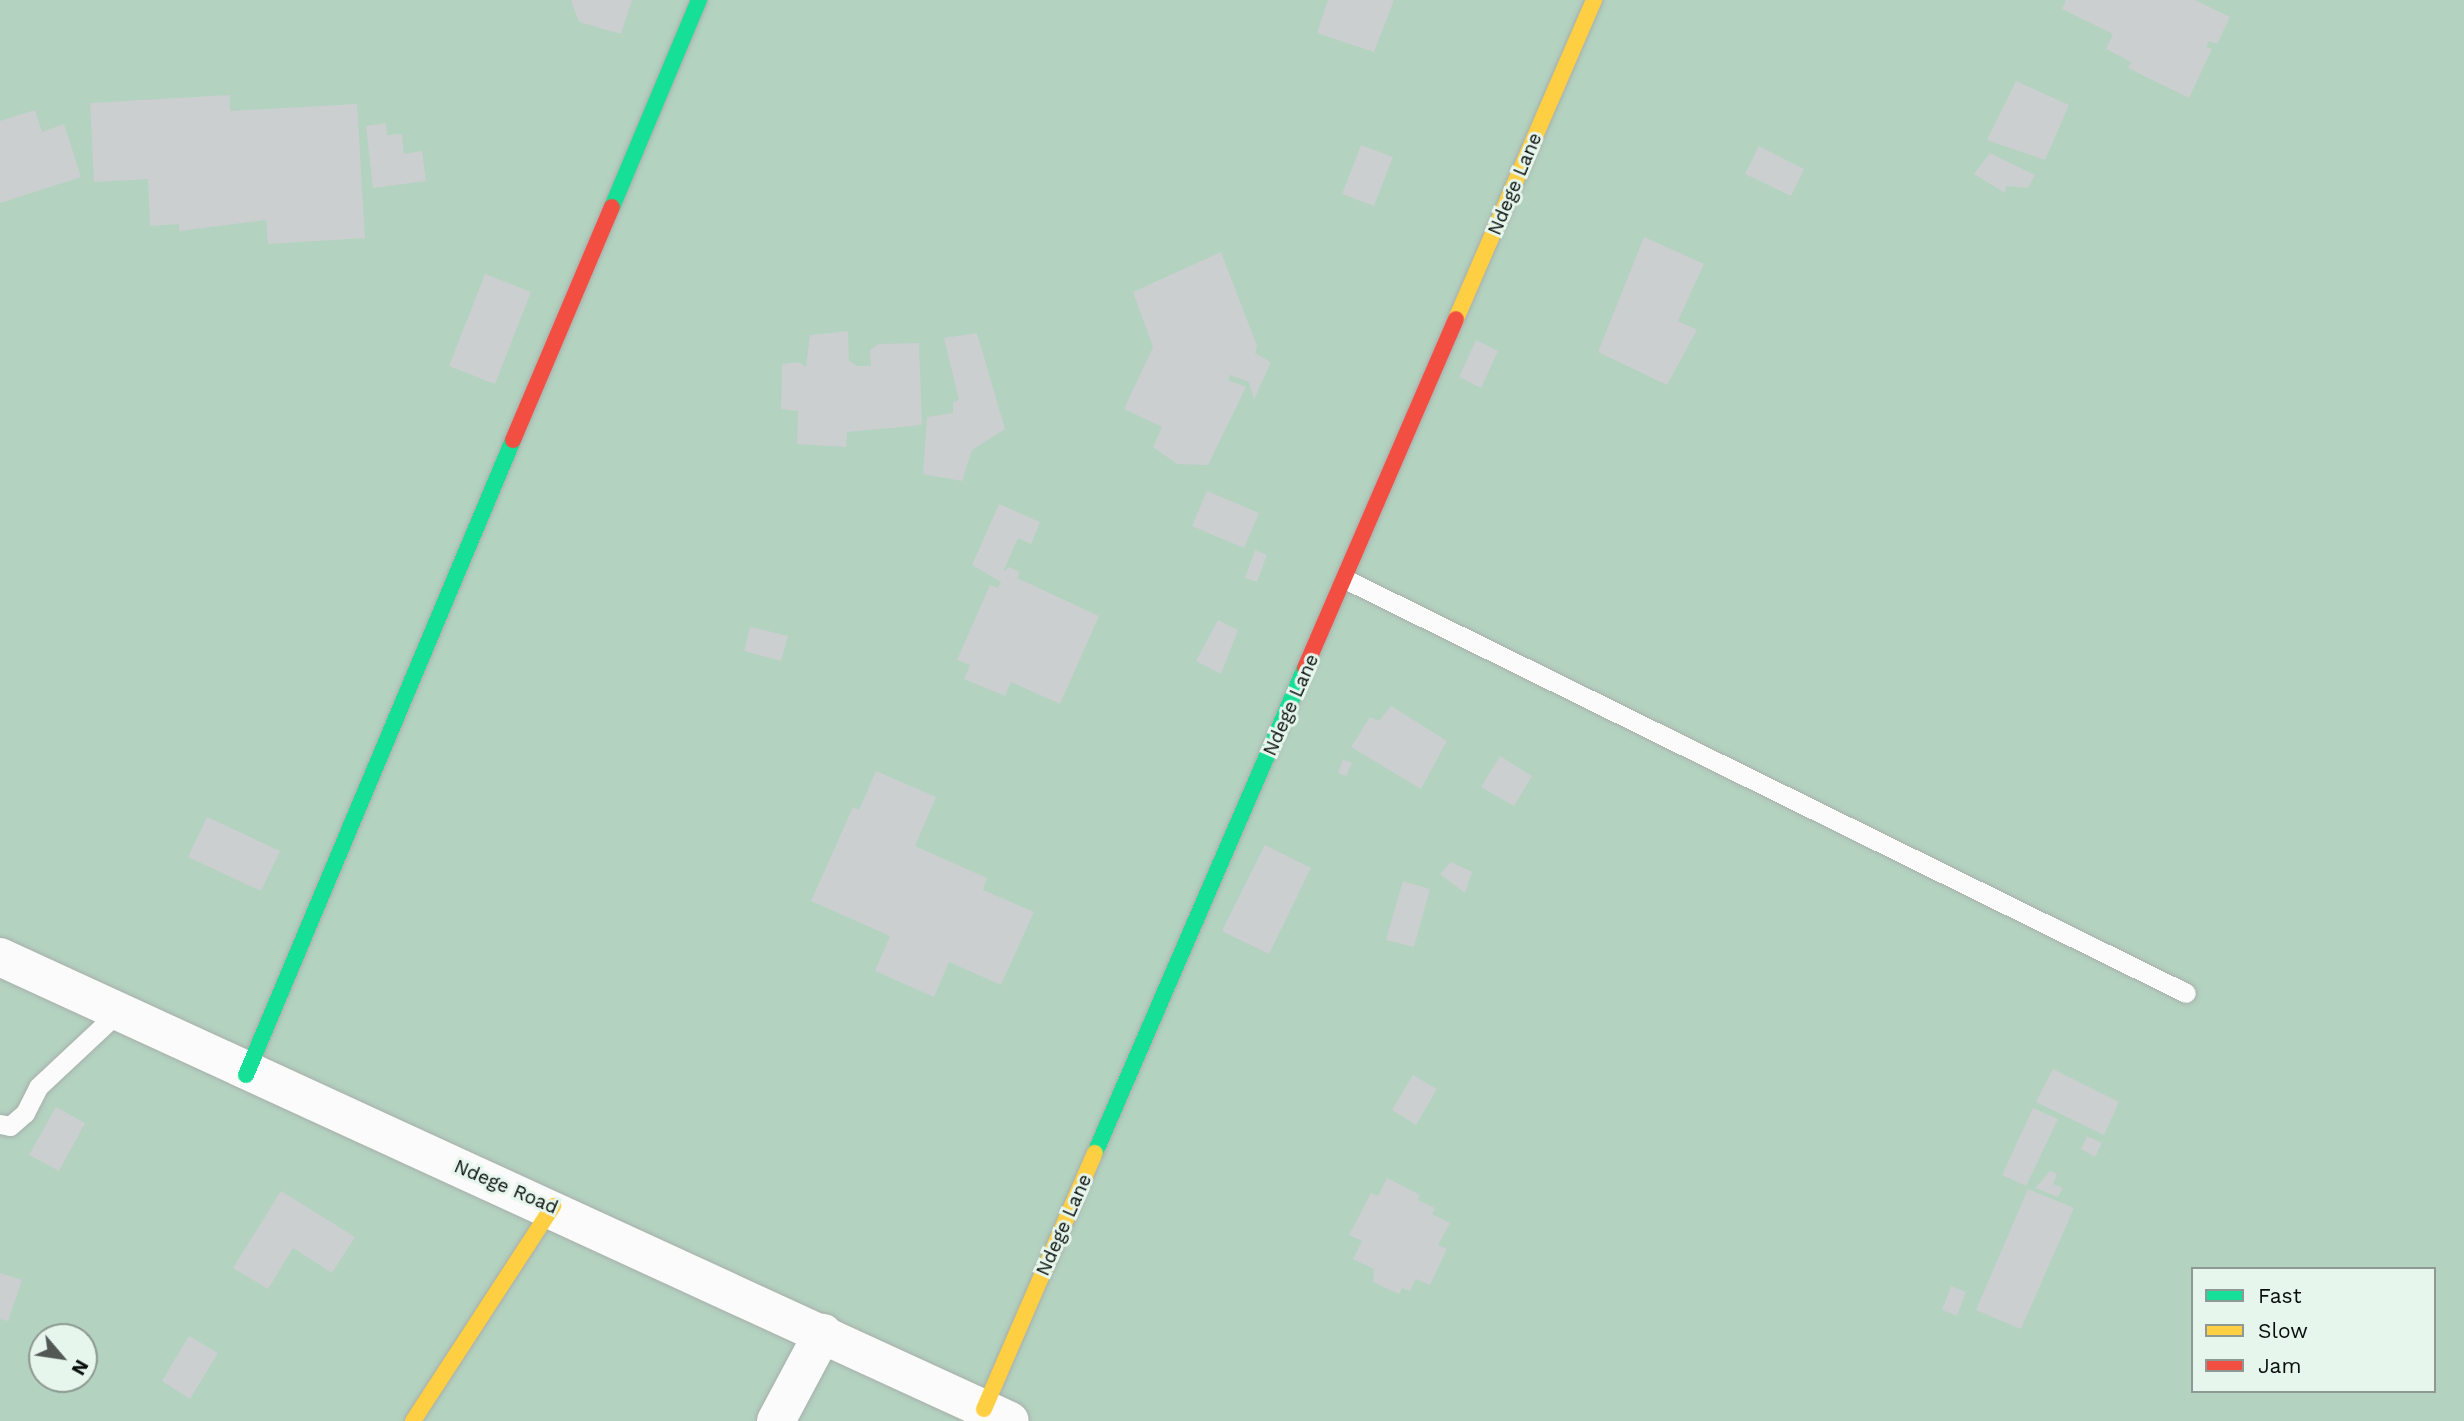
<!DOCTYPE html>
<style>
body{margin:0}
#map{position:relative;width:2464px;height:1421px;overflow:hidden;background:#dce6e0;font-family:"Work Sans",sans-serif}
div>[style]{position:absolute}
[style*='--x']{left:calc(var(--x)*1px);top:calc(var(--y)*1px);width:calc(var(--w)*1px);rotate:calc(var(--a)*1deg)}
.green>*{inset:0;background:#b3d2c0}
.building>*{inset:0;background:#cbcfd0}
.roads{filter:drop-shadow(0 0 2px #a8afab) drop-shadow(0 0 2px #a8afab)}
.lane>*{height:19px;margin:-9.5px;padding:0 9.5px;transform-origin:9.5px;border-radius:9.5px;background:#fafbfa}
.street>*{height:38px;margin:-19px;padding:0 19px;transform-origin:19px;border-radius:19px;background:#fafbfa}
.fast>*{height:16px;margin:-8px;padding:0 8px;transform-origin:8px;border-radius:8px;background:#16e098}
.slow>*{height:16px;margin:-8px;padding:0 8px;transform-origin:8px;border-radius:8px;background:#ffcf43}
.jam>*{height:16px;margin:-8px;padding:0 8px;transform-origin:8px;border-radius:8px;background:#f24e42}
span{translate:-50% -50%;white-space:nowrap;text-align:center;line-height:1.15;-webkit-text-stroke:6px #e6f6ec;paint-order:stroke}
.street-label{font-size:19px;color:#080d0a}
.legend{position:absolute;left:2191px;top:1267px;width:245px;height:126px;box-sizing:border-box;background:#e6f6ec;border:2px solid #8d9992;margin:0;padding:9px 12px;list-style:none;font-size:21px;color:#080d0a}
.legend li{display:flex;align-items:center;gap:14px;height:35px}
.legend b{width:35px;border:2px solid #8d9992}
.north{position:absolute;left:28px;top:1323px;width:70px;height:70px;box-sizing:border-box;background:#e6f6ec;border:2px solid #8d9992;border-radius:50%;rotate:119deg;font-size:19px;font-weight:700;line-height:28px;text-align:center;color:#080d0a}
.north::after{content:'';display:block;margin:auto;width:24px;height:32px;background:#525955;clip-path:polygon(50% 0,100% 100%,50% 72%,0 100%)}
</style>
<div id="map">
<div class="green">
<i style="clip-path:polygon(evenodd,0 0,2464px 0,2464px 1421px,0 1421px,0 0,2193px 1269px,2434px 1269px,2434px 1391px,2193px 1391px,2193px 1269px,0 0,42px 1337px,84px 1337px,84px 1379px,42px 1379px,42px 1337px)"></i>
</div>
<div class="building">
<i style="clip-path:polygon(571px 0,632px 0,621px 34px,579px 22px)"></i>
<i style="clip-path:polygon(1328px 0,1394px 0,1374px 52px,1317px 33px)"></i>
<i style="clip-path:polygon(2066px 0,2195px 0,2230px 17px,2217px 44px,2209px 41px,2206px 47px,2212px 49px,2189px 98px,2128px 68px,2131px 62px,2106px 49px,2113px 34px,2062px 9px)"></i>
<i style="clip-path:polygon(2016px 81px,2069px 105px,2045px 160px,1987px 140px)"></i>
<i style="clip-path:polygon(230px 95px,230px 111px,357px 104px,365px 238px,268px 244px,266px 220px,179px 231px,179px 224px,150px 226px,148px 179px,94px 182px,90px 103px)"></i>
<i style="clip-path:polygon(35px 110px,42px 132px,64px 124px,81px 177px,0 203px,0 121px)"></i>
<i style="clip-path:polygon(386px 123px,387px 135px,402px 134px,404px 154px,422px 151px,426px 181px,373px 188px,366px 126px)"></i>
<i style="clip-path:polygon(1361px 145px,1393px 157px,1374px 206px,1342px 194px)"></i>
<i style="clip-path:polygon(1759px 146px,1804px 169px,1791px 196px,1745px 174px)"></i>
<i style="clip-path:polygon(1990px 153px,2035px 175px,2028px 188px,2006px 186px,2005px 193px,1974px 174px)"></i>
<i style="clip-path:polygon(1644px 237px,1704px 264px,1678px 321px,1697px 330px,1667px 385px,1598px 352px)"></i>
<i style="clip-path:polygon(1221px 252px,1257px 346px,1255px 353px,1271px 362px,1254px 400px,1249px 382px,1230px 375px,1228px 380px,1246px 387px,1208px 465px,1177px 464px,1153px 447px,1162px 427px,1124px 409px,1153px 347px,1133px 292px)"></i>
<i style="clip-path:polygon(485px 274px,531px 292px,495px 384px,449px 366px)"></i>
<i style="clip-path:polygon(848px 331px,849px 361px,857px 366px,871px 366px,870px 350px,879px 344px,919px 343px,922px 425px,847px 432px,846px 447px,797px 444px,798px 411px,781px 409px,782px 364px,799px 362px,806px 367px,810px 335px)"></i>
<i style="clip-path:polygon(977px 333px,1005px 429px,972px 450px,962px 481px,923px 474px,927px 417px,953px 413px,953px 402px,959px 400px,944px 338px)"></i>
<i style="clip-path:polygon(1476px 340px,1498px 351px,1481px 388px,1459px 377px)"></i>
<i style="clip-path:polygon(1207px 491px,1259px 513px,1244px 548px,1192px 526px)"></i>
<i style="clip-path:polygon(999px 504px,1040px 522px,1031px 544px,1018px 538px,1003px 572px,1009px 567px,1020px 572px,1017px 578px,1099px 616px,1060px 704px,1011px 682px,1005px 696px,964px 679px,970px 665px,957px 660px,990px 585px,998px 588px,1001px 582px,972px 565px)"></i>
<i style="clip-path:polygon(1255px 550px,1267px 555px,1257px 582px,1245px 578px)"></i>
<i style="clip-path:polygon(1218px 620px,1238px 630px,1221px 674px,1196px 661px)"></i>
<i style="clip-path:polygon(750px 627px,788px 636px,781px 661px,744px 651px)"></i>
<i style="clip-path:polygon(1391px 706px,1447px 741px,1421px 789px,1351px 747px,1370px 717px,1379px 721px)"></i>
<i style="clip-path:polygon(1500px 756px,1532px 776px,1514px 806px,1481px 787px)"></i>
<i style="clip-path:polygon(1343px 759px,1352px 763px,1346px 776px,1338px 773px)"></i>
<i style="clip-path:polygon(876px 771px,936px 797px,915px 846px,987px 878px,983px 890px,1034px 912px,1001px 985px,949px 962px,934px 997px,875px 971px,890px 936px,811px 901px,853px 807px,859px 810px)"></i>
<i style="clip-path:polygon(207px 817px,280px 851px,261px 891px,188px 857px)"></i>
<i style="clip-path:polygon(1265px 845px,1311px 868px,1269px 954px,1222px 931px)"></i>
<i style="clip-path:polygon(1451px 862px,1472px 872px,1465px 893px,1440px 874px)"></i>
<i style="clip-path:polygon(1403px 881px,1430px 889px,1414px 947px,1386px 940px)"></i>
<i style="clip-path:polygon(2053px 1069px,2119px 1102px,2104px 1135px,2036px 1102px)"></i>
<i style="clip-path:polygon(1413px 1075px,1437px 1089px,1416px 1125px,1392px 1110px)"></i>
<i style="clip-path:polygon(56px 1107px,85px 1123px,59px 1171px,29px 1155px)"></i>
<i style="clip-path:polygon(2033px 1108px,2058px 1119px,2026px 1186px,2002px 1175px)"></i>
<i style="clip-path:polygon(2087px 1136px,2102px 1143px,2095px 1157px,2081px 1149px)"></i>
<i style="clip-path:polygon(2050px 1171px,2057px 1174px,2053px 1184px,2063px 1188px,2058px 1197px,2035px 1188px)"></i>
<i style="clip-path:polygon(1387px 1178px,1420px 1195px,1418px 1200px,1435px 1208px,1432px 1214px,1450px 1223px,1438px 1245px,1447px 1249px,1430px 1285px,1416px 1279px,1410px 1291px,1402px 1288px,1399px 1294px,1373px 1282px,1374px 1269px,1353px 1259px,1362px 1241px,1349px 1235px,1371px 1193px,1378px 1196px)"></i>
<i style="clip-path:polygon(2028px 1189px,2074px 1208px,2021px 1329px,1976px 1310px)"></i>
<i style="clip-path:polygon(281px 1191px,355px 1237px,332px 1273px,293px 1248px,268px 1289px,233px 1268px)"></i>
<i style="clip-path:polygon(0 1273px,22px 1280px,8px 1321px,0 1319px)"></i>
<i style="clip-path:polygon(1951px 1286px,1966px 1292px,1957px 1316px,1942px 1310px)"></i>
<i style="clip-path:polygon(189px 1336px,218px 1353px,190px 1399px,162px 1381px)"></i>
</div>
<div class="roads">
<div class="lane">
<i style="--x:1345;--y:579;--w:937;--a:26.21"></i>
<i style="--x:0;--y:1124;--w:10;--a:11"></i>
<i style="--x:10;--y:1126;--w:20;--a:-41"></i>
<i style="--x:25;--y:1113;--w:29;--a:-63"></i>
<i style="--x:38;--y:1087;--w:108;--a:-43.1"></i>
</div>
<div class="street">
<i style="--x:0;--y:957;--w:1111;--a:24.67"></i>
<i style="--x:776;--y:1421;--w:100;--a:-61.9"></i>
</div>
<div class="fast">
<i style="--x:612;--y:207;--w:225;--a:-67.2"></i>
<i style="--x:246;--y:1075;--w:689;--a:-67.19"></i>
<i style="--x:1095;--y:1153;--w:529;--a:-66.59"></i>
</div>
<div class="slow">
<i style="--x:1456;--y:319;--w:348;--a:-66.6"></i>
<i style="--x:984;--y:1409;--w:279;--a:-66.6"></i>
<i style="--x:413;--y:1421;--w:257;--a:-56.9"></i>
</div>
<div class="jam">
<i style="--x:513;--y:440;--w:253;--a:-67"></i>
<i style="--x:1305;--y:668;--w:380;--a:-66.6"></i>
</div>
</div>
<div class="street-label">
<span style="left:1515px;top:184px;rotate:-67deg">Ndege Lane</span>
<span style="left:1291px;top:705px;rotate:-66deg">Ndege Lane</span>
<span style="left:506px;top:1187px;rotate:23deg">Ndege Road</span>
<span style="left:1064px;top:1225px;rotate:-66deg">Ndege Lane</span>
</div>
<ul class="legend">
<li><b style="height:9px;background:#16e098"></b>Fast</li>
<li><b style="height:9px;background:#ffcf43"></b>Slow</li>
<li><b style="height:9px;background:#f24e42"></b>Jam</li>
</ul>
<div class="north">N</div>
</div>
